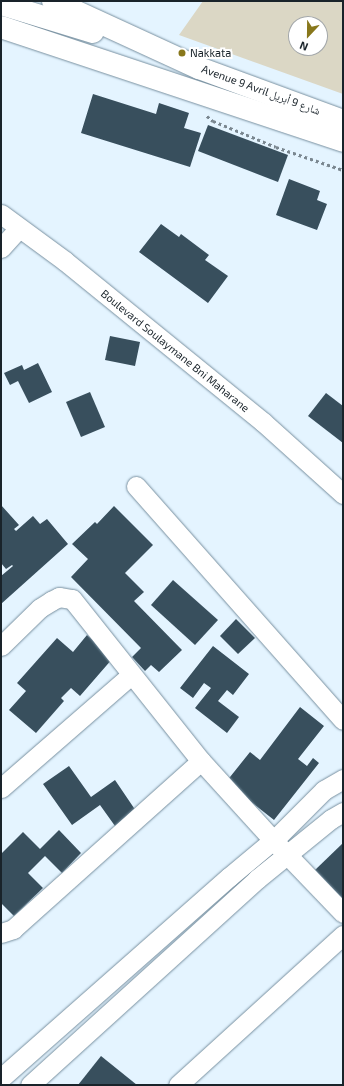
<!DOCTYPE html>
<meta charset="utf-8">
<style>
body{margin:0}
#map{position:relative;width:344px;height:1086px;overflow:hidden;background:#e4f4ff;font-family:"Exo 2","Noto Naskh Arabic",sans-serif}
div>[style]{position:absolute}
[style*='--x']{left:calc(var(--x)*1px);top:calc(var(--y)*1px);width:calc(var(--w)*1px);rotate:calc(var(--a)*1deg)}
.green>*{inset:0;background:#dbd7c5}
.building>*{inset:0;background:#384f5d}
.path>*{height:2.5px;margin-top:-1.25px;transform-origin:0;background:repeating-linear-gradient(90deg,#7a8790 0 3px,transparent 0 6px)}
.roads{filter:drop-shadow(0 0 1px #7890a0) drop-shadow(0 0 1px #7890a0)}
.street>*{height:19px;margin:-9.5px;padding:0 9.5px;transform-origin:9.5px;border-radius:9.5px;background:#fff}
.highway>*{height:22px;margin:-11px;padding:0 11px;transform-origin:11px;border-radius:11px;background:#fff}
.dots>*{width:11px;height:11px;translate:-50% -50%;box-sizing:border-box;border:2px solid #fff;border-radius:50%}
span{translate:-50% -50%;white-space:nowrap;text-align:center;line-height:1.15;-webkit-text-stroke:4px #fff;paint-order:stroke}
.poi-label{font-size:11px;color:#19232a}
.left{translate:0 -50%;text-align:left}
.street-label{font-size:11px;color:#19232a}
.frame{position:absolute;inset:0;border:2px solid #19232a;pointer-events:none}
.north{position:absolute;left:288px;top:16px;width:40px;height:40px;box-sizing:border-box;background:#fff;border:1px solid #a3a7aa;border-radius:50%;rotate:202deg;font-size:11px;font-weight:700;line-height:16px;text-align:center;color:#19232a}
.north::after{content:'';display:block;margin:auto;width:14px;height:18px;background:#88771b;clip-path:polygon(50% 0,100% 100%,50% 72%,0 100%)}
</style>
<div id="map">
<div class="green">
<i style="clip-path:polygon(evenodd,203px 1px,343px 1px,343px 94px,179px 35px,203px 1px,296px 24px,320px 24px,320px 48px,296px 48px,296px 24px)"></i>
</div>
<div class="building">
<i style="clip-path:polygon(93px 94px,156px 114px,159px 103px,189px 113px,184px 128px,201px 133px,190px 167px,81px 133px)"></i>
<i style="clip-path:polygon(208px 125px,288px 155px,278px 182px,198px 151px)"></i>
<i style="clip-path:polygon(289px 179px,320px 191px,317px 200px,327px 204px,317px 230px,276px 215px)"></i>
<i style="clip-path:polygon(161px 224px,179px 237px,181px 234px,209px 255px,205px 260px,228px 276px,208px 303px,139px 252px)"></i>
<i style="clip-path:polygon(110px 336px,140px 342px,135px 366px,105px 360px)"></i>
<i style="clip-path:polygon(38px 363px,52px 392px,29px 403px,18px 381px,10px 385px,4px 373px,22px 365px,24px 370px)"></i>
<i style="clip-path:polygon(90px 392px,105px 427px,81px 437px,66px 402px)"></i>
<i style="clip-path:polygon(326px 393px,343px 406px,343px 443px,308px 416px)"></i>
<i style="clip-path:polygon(1px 505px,19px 525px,14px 529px,16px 531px,33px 516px,40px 524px,47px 519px,68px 544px,1px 604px,1px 576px,13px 566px,12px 565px,6px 569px,1px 563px)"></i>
<i style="clip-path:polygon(114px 506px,153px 545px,125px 573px,144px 592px,134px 601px,182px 650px,159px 672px,151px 665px,145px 671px,132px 657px,141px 648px,71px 577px,88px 559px,72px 544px,95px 522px,97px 524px)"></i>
<i style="clip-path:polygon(173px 580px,218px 620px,195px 645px,151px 605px)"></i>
<i style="clip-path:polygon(236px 619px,255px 638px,238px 654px,220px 636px)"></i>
<i style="clip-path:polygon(87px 635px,113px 658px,80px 696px,71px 688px,61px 698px,64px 701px,36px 733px,9px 710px,26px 691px,17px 683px,57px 638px,73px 652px)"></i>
<i style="clip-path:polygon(213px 646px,249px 674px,233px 695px,227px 690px,218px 701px,239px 717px,227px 733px,195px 708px,211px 688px,204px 683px,193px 698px,180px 688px)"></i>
<i style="clip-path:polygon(300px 707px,324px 726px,298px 759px,307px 766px,313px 758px,319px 763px,274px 820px,226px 782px,250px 752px,260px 760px)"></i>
<i style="clip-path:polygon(69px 766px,91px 797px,115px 780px,136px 811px,115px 826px,100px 805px,72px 825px,43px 784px)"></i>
<i style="clip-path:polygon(59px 830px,81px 853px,62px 873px,45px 856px,28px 873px,43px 888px,14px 916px,1px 903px,1px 854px,23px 832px,40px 849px)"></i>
<i style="clip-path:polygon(343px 843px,343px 899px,315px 870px)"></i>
<i style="clip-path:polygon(101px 1056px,137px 1085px,78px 1085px)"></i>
</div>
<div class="path">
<i style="--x:207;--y:116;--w:8;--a:40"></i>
<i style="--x:213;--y:121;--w:68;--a:22.4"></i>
<i style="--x:276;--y:147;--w:71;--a:18.9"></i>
</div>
<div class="roads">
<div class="street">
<i style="--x:1;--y:214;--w:79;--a:36.3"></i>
<i style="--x:65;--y:261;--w:255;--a:39.1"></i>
<i style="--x:263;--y:422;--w:108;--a:42"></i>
<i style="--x:1;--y:248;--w:27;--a:-48"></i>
<i style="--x:136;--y:486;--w:312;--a:48.5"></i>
<i style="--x:1;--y:646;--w:54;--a:-44.3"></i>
<i style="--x:40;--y:608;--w:13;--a:-32"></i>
<i style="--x:51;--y:601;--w:9;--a:-27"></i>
<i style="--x:59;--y:597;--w:13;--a:9"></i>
<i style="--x:72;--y:599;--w:207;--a:51.5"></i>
<i style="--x:201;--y:761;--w:107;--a:47.7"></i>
<i style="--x:273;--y:840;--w:101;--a:46.2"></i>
<i style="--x:1;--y:788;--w:172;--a:-41"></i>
<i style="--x:1;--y:933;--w:13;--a:-18"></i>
<i style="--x:13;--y:929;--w:252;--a:-41.8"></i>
<i style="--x:1;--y:1078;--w:304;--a:-41.4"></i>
<i style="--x:229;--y:877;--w:64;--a:-39.9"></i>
<i style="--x:278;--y:836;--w:65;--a:-45"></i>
<i style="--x:324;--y:790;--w:22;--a:-30"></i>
<i style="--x:30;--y:1085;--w:307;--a:-42.2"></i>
<i style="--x:257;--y:879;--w:95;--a:-39"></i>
<i style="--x:331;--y:819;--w:14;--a:-30"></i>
<i style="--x:178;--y:1085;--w:223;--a:-42.3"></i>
</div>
<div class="highway">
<i style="--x:53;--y:1;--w:161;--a:24.7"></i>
<i style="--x:199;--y:68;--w:153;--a:20.2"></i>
<i style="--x:1;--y:4;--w:96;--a:16.9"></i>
<i style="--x:1;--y:27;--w:360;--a:18.4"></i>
</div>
</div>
<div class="dots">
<i style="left:182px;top:53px;background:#88771b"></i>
</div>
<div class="poi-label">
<span class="left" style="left:190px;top:53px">Nakkata</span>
</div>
<div class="street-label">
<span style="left:261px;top:90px;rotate:20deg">Avenue 9 Avril شارع 9 أبريل</span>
<span style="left:175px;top:351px;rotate:39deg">Boulevard Soulaymane Bni Maharane</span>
</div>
<div class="frame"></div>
<div class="north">N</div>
</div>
